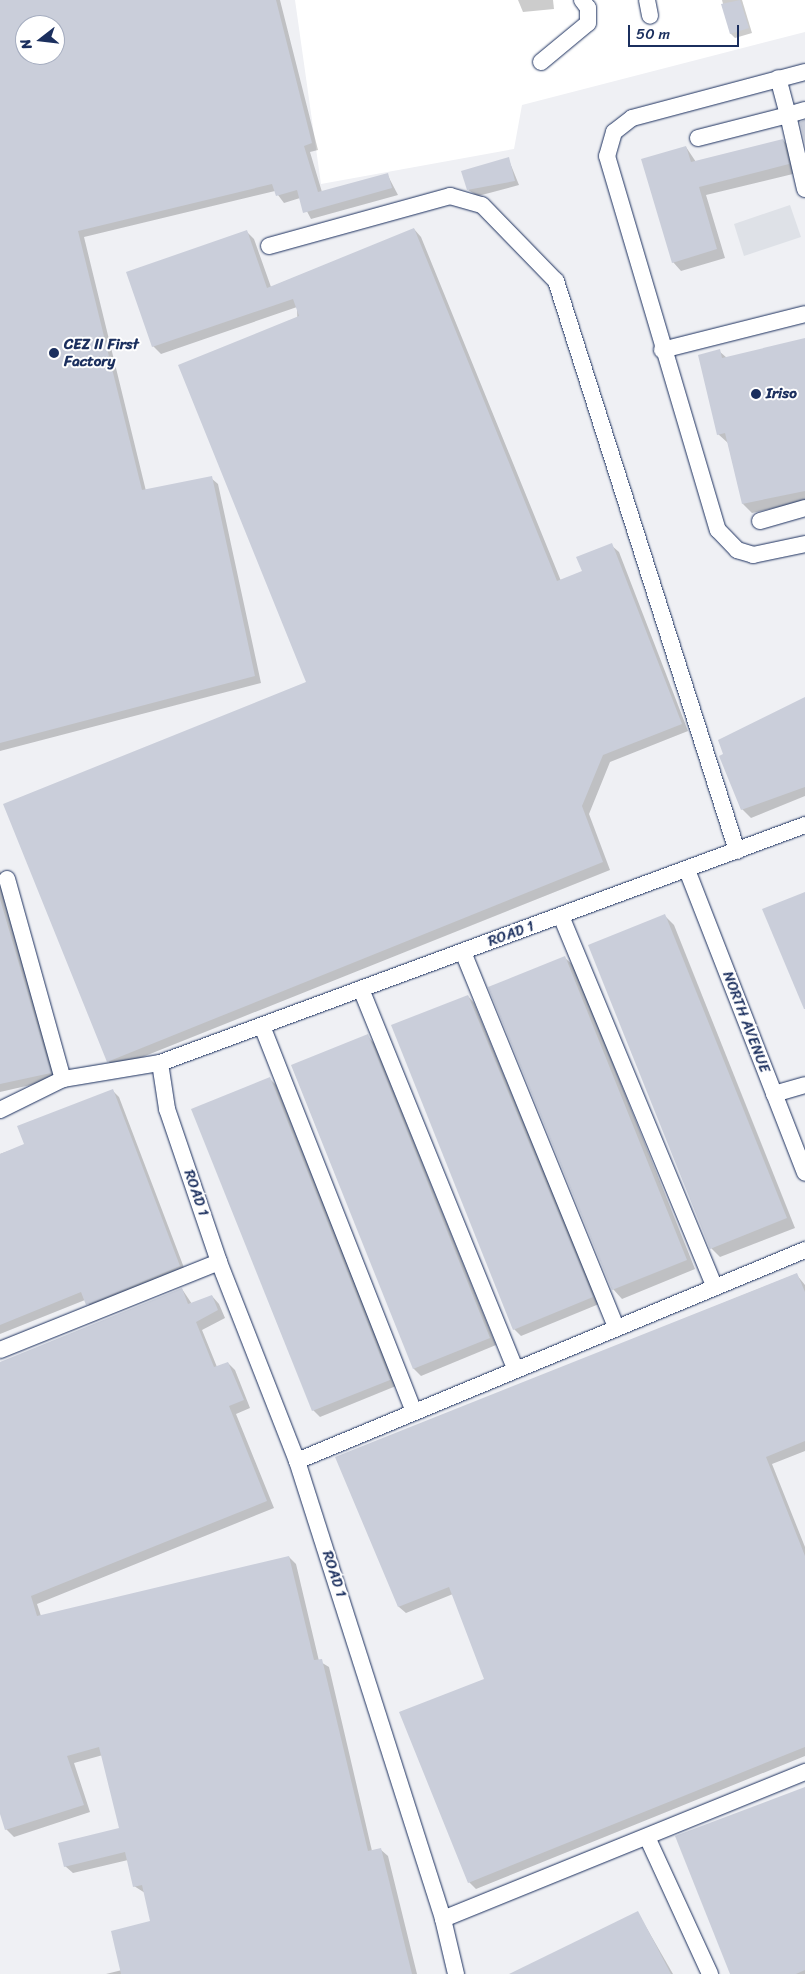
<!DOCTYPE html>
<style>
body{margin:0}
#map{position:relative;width:805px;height:1974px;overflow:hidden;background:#fff;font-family:Sriracha,sans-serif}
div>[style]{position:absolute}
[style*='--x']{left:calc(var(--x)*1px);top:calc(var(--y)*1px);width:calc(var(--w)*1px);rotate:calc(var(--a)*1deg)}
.built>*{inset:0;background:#eff0f4}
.green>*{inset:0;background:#dee1e7}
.shadow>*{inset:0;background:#0003}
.building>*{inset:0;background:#caceda}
.roads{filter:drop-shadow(0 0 1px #1b2f5e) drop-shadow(0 0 1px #1b2f5e)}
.minor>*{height:16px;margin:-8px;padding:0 8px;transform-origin:8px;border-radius:8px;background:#fff}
.dots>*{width:14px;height:14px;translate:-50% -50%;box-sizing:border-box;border:2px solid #fff;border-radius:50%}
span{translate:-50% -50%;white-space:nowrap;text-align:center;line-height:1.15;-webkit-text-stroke:4px #fff;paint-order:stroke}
.poi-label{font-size:15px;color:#1b2f5e;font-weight:700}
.left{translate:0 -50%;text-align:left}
.street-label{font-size:15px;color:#1b2f5e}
.north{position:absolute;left:15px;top:15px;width:50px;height:50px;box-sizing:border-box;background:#fff;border:1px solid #a4acbf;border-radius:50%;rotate:254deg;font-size:14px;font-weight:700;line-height:20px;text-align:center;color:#1b2f5e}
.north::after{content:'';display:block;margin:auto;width:18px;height:22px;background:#1b2f5e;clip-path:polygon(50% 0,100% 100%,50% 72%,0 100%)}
.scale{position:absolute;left:628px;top:25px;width:111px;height:22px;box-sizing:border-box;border:2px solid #1b2f5e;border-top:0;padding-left:6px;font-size:15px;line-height:18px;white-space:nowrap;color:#1b2f5e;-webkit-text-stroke:4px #fff;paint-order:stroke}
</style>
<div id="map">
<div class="built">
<i style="clip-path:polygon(evenodd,0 0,295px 0,321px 184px,514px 149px,522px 105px,805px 32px,805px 1974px,0 1974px,0 0,25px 25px,55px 25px,55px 55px,25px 55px,25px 25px)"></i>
</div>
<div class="green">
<i style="clip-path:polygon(790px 205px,801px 237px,744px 256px,734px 224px)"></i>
</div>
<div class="shadow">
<i style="clip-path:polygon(evenodd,0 0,280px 0,318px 150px,310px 152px,322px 192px,387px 174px,398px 195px,311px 219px,300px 198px,284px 203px,275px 191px,84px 237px,146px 491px,211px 478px,218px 484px,261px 683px,0 751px,0 0,25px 25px,55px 25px,55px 55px,25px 55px,25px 25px)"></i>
<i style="clip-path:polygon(518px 0,553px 0,554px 9px,523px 12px)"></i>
<i style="clip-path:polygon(722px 0,742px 0,752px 33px,735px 38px,731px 34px)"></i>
<i style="clip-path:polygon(783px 140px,791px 149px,797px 173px,706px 195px,725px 258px,681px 271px,673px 262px,686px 147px,696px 162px)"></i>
<i style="clip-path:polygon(508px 158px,519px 185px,478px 196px,468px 190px)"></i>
<i style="clip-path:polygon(414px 229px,421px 237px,561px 581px,584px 572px,611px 545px,619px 552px,688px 731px,610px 762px,589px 814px,610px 870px,115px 1068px,108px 1061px,308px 682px,297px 307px,161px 354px,153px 346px,247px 232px,254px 239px,271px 287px)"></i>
<i style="clip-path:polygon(805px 339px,805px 501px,752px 513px,743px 504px,728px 443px,718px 434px,719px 351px,727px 358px)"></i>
<i style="clip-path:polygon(805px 699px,805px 796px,751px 818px,742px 809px)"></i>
<i style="clip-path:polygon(0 870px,57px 1079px,0 1092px)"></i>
<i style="clip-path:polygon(665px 916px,674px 925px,795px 1228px,720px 1257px,711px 1248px)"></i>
<i style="clip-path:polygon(564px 957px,574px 966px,695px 1269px,622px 1299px,613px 1289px)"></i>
<i style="clip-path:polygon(468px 996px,474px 1003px,599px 1304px,521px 1336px,514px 1329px)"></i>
<i style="clip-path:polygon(367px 1036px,374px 1043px,496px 1345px,421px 1376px,414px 1369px,292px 1066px)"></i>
<i style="clip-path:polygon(270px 1079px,276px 1085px,396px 1386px,320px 1417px,313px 1410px)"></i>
<i style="clip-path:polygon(112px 1090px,119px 1097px,186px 1273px,94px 1311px,85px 1300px,0 1334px,0 1154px,25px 1145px)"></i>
<i style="clip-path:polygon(796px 1274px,805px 1285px,805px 1451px,772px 1464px,805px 1547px,805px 1756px,476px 1889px,469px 1882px,486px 1679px,453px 1594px,406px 1613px,399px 1607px,337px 1458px)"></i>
<i style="clip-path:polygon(182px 1289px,192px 1304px,212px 1296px,219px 1304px,225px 1318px,202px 1330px,217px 1367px,228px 1363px,235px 1370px,250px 1408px,236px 1414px,274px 1508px,37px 1604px,41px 1616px,289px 1557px,296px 1564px,319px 1661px,329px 1667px,372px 1851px,380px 1849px,388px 1856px,417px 1974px,106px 1974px,122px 1970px,152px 1922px,145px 1893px,134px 1886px,128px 1860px,73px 1873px,65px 1866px,121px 1829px,103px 1755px,74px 1763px,90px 1812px,14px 1837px,6px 1829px,0 1810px,0 1363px)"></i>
<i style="clip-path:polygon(805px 1788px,805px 1974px,731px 1974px)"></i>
<i style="clip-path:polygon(638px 1913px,673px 1974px,512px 1974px)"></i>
</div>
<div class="building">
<i style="clip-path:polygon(evenodd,0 0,276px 0,312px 143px,304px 146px,318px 192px,388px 173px,392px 188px,303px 213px,297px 190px,276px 196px,272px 184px,78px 231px,142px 490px,212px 476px,255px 676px,0 743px,0 0,25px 25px,55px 25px,55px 55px,25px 55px,25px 25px)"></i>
<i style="clip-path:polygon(740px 0,749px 28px,730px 34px,721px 4px)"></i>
<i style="clip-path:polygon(805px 120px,805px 144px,800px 122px)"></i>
<i style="clip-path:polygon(783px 139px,789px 164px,699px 187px,717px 249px,672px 263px,641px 159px,686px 146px,691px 162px)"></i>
<i style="clip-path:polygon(509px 157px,515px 181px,467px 190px,461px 171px)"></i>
<i style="clip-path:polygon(414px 228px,557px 581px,582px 571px,576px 557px,612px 543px,682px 724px,603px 755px,582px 806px,603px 862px,107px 1062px,3px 804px,306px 682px,178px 365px,299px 316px,293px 299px,152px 347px,126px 272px,247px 230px,267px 288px)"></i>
<i style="clip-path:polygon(805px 338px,805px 491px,742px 504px,725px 433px,717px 435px,698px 355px,720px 349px,722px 358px)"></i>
<i style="clip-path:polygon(805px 697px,805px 787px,741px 810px,719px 756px,723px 754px,718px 740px)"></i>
<i style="clip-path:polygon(805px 892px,805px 1009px,804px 1009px,762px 909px)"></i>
<i style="clip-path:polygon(0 899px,51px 1073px,0 1084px)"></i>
<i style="clip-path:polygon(665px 914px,787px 1218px,710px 1249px,588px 945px)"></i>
<i style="clip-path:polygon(565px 956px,687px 1260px,612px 1290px,488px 987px)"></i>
<i style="clip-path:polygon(468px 995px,593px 1297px,513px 1330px,391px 1025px)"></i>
<i style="clip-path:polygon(368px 1034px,490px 1338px,413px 1369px,291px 1065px)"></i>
<i style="clip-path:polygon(270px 1077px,390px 1380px,312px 1411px,191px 1109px)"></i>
<i style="clip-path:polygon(113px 1089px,180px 1266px,86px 1305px,81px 1292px,0 1325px,0 1154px,24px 1144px,17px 1126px)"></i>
<i style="clip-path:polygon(797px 1273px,805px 1292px,805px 1441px,766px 1457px,805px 1556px,805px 1747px,468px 1883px,399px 1712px,484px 1679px,449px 1587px,398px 1607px,335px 1457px)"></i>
<i style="clip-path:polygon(182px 1288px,188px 1304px,212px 1295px,218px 1310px,196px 1322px,214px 1367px,228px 1362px,244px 1400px,229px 1406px,267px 1501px,31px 1596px,37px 1616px,289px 1556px,314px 1660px,322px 1659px,368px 1851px,381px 1848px,412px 1974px,121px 1974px,111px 1931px,150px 1921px,142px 1885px,133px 1887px,125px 1852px,64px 1867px,58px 1843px,119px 1828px,99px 1747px,67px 1756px,84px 1805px,5px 1830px,0 1814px,0 1362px)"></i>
<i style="clip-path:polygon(805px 1787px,805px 1970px,796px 1974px,730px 1974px,675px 1836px)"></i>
<i style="clip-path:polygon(638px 1911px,671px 1974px,509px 1974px)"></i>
</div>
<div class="roads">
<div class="minor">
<i style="--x:647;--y:0;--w:16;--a:79"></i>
<i style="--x:541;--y:62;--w:61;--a:-39.7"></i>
<i style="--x:588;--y:23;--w:15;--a:-90"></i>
<i style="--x:588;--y:8;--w:10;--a:-127"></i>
<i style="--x:805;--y:72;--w:179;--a:165.1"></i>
<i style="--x:632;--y:118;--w:23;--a:142"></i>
<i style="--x:614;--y:132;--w:25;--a:106"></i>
<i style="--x:607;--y:156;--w:390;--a:73.5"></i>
<i style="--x:718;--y:530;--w:28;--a:46"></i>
<i style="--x:737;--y:550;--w:17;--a:17"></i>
<i style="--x:753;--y:555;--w:53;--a:-11.9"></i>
<i style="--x:805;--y:110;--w:18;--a:164"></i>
<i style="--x:788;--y:115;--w:76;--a:77.1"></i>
<i style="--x:698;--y:138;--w:93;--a:-14.3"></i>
<i style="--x:788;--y:115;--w:38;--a:-105"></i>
<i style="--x:269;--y:246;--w:188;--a:-15.4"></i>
<i style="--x:450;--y:196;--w:33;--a:16"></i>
<i style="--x:482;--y:205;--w:106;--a:45.8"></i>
<i style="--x:556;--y:281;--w:598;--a:72.38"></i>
<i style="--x:662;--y:350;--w:147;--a:-14.1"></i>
<i style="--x:760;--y:521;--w:47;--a:-16.1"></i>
<i style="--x:687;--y:870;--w:325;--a:68.7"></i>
<i style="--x:7;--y:879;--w:208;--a:74.4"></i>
<i style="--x:561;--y:916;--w:402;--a:67.5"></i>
<i style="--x:463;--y:952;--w:404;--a:67.8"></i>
<i style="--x:361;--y:989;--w:411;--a:67.9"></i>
<i style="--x:262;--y:1026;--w:415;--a:68.5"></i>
<i style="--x:160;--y:1063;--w:47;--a:81.3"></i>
<i style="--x:167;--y:1109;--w:162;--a:71.2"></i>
<i style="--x:219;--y:1262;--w:214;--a:68.6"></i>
<i style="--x:297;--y:1461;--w:481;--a:72.3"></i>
<i style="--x:443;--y:1919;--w:57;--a:76.7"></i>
<i style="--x:774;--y:1094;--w:32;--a:-16"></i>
<i style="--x:0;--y:1110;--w:70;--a:-26.2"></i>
<i style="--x:63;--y:1079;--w:98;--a:-9.4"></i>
<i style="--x:160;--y:1063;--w:688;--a:-20.25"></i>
<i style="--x:0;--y:1350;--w:236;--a:-21.9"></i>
<i style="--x:297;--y:1461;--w:550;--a:-22.56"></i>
<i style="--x:647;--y:1837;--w:151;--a:65.3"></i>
<i style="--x:443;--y:1919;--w:391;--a:-22.1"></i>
</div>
</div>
<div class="dots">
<i style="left:54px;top:353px;background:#1b2f5e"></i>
<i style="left:756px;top:394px;background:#1b2f5e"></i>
</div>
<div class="poi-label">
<span class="left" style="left:64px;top:353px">CEZ II First<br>Factory</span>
<span class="left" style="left:766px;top:394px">Iriso</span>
</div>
<div class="street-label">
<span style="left:511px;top:934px;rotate:-20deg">ROAD 1</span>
<span style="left:746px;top:1022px;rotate:69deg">NORTH AVENUE</span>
<span style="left:196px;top:1193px;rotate:71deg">ROAD 1</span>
<span style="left:334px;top:1574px;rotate:72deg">ROAD 1</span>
</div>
<div class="north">N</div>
<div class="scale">50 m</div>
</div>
